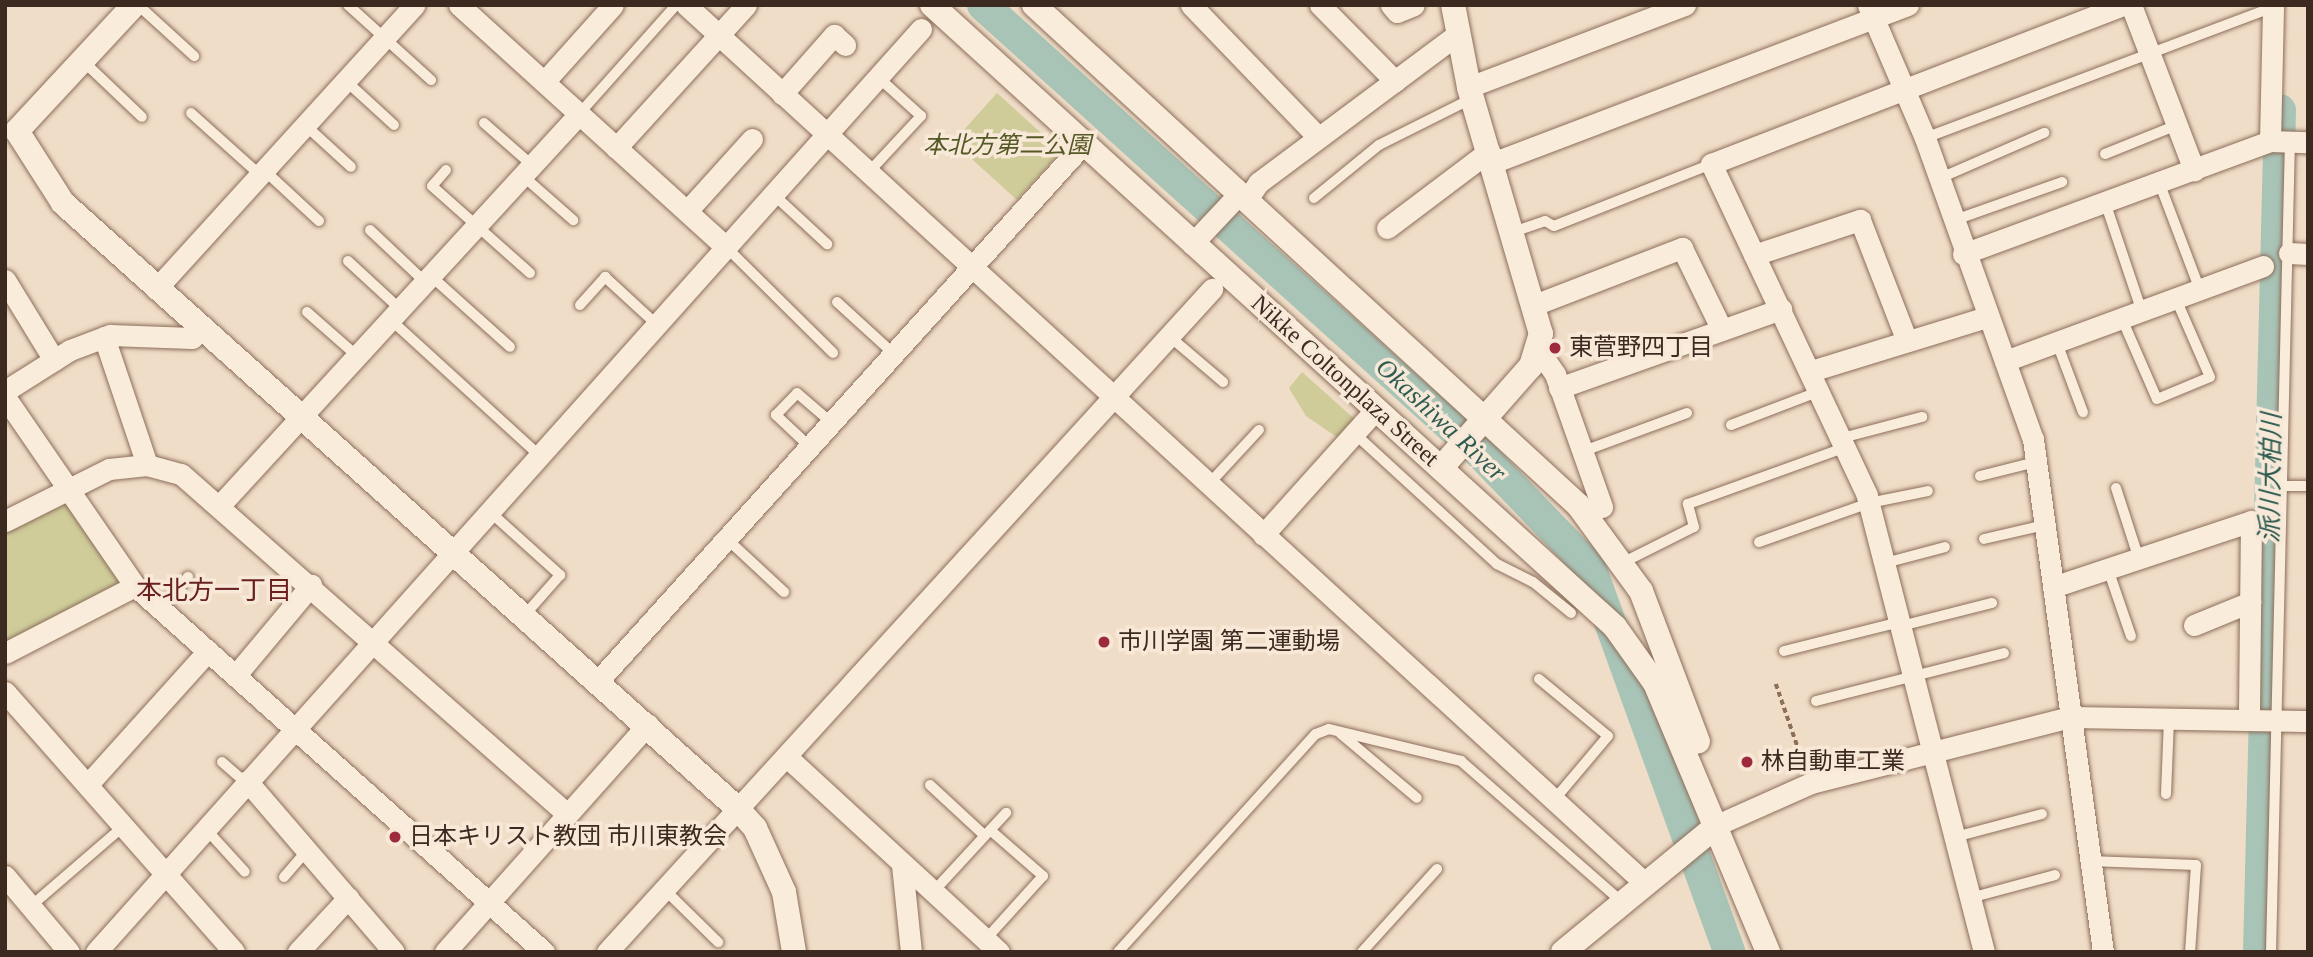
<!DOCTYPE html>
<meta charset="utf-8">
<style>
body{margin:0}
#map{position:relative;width:2313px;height:957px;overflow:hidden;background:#f0ddc7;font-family:"Times New Roman","Noto Sans JP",serif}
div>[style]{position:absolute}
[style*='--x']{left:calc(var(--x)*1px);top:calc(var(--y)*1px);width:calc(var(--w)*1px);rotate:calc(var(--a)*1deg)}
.green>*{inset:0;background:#cfcc9a}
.river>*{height:32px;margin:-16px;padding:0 16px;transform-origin:16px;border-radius:16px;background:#a8c4b7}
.path>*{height:3.5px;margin-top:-1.75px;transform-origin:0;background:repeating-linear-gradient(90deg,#8c6e5b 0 5px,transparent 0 8.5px)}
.roads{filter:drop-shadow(0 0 2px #8c6e5b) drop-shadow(0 0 2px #8c6e5b)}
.service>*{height:10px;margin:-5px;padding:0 5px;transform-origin:5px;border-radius:5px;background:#faecdb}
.minor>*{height:21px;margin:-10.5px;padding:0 10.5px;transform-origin:10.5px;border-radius:10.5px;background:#faecdb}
.tertiary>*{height:24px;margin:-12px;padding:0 12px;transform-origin:12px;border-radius:12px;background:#faecdb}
.dots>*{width:19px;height:19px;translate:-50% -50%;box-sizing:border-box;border:4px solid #f7e8d7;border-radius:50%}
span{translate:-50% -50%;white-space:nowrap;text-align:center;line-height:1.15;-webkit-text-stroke:7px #f7e8d7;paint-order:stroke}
.park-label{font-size:24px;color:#555926;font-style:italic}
.poi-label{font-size:24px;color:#3c2920}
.left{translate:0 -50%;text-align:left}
.street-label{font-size:24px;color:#3c2920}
.water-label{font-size:26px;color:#2f5c52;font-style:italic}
.neighbourhood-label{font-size:26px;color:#6a211e}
.frame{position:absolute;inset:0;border:7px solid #3c2920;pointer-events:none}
</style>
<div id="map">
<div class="green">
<i style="clip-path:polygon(997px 93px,1061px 151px,1017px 200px,953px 142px)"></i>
<i style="clip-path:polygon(1302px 372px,1357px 421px,1341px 440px,1306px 416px,1289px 388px)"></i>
<i style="clip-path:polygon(58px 503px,71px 506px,118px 577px,116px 588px,5px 648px,5px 528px)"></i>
</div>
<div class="river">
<i style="--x:983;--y:5;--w:668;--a:42.03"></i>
<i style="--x:1479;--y:452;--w:160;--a:46"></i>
<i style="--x:1590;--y:567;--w:409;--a:70.1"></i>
<i style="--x:2259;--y:952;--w:842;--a:-88.57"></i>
</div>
<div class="path">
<i style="--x:1776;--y:684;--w:89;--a:71"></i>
</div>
<div class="roads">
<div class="service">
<i style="--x:138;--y:5;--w:76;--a:42.3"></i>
<i style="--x:348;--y:5;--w:112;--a:42.1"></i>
<i style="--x:83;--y:61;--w:81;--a:43.5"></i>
<i style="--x:346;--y:81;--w:65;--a:42.5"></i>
<i style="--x:191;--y:113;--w:93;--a:41.9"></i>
<i style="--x:579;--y:114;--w:146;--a:-48.3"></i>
<i style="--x:484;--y:123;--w:64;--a:41.2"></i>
<i style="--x:305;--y:125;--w:62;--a:42.4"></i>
<i style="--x:1925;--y:138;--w:372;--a:-20.6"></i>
<i style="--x:2105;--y:154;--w:78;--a:-21.9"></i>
<i style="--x:264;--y:170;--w:75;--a:42.8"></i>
<i style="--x:446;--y:170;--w:21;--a:131"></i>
<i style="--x:432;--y:186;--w:131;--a:41.6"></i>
<i style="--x:868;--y:173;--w:78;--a:-47.1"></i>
<i style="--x:921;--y:116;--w:57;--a:-137.9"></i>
<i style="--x:523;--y:176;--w:67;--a:41.3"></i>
<i style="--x:1938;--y:179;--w:116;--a:-23.5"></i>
<i style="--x:2159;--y:182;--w:116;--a:69.2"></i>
<i style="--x:773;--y:194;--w:74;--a:42.8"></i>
<i style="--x:1314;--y:198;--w:84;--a:-39.2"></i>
<i style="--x:1379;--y:145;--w:105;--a:-26.6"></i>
<i style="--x:2105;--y:202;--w:116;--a:71.4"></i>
<i style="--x:1952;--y:221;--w:117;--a:-19.5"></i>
<i style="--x:370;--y:230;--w:76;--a:43.4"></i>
<i style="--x:1513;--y:232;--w:34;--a:-19"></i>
<i style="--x:1545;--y:221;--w:10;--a:29"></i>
<i style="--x:1554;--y:226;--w:169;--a:-21.5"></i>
<i style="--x:725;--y:246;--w:152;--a:44.7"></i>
<i style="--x:348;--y:261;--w:71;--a:42.7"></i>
<i style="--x:431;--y:276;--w:106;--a:41.9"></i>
<i style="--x:837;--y:302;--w:77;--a:42.4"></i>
<i style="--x:580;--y:305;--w:38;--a:-48"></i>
<i style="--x:605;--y:277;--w:67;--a:42.6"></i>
<i style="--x:307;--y:312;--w:67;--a:41.3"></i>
<i style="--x:2122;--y:319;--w:87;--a:66.4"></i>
<i style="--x:2157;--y:399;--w:57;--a:-22.5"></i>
<i style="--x:2210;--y:377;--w:85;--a:-113.6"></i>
<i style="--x:391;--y:320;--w:199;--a:42.4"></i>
<i style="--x:1169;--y:336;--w:71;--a:40.4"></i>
<i style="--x:2057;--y:343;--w:74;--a:69.4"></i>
<i style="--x:1731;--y:425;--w:95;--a:-20.9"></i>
<i style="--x:1354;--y:433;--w:194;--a:42.5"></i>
<i style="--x:1497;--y:564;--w:40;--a:26.6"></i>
<i style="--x:1533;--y:582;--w:49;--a:39.2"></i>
<i style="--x:1842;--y:438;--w:83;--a:-14.7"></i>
<i style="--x:810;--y:447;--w:47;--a:-136.7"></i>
<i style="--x:776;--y:415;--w:30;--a:-46"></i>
<i style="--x:797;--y:393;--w:46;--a:40.6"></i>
<i style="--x:1581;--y:452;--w:113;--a:-20.2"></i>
<i style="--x:1980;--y:476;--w:58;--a:-14"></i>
<i style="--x:1208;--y:485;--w:75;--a:-47.2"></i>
<i style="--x:2283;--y:486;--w:25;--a:0"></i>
<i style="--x:2116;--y:488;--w:75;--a:72.1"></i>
<i style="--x:489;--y:511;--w:96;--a:42"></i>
<i style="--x:560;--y:575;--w:55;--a:131.3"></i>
<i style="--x:727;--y:539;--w:78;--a:42.9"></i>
<i style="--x:1984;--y:539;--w:63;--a:-12.9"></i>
<i style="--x:1759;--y:542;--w:117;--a:-19.5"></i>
<i style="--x:1869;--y:503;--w:60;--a:-11.5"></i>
<i style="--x:1624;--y:562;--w:78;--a:-26.6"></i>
<i style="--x:1694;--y:527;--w:24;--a:-105"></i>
<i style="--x:1688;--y:504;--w:168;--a:-19.8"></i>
<i style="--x:1885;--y:563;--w:62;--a:-14.9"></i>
<i style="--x:2108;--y:569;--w:71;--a:71.1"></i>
<i style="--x:161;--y:609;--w:42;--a:-49.8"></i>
<i style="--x:1901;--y:626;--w:94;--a:-14.2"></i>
<i style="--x:1784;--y:651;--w:120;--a:-14"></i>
<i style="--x:1539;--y:679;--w:89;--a:39.6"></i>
<i style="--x:1608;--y:736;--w:84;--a:130.2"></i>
<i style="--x:1816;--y:701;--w:194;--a:-14.3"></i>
<i style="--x:1341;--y:734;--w:99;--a:40.1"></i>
<i style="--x:222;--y:762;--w:32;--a:41"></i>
<i style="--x:930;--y:785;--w:74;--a:42.8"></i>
<i style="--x:2166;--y:794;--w:75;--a:-87.7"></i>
<i style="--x:205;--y:828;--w:59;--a:47.7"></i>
<i style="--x:1955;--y:837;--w:90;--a:-14.8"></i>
<i style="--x:2090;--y:861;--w:106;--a:2.2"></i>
<i style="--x:2196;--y:865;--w:87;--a:93.9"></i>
<i style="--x:284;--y:877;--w:35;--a:-49"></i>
<i style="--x:664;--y:889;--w:76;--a:44.5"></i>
<i style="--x:933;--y:892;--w:108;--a:-47.3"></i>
<i style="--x:1970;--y:898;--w:88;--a:-15.1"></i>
<i style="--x:31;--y:906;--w:124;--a:-40.8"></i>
<i style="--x:986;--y:939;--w:85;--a:-47.9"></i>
<i style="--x:1043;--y:876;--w:70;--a:-139"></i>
<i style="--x:1118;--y:952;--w:294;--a:-47.8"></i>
<i style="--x:1316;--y:734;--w:14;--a:-21"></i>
<i style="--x:1329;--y:729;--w:136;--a:13.6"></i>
<i style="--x:1461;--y:761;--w:214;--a:41.2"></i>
<i style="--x:1362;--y:952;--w:112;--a:-47.9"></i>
<i style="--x:2271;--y:952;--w:811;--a:-88.66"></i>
</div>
<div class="minor">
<i style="--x:459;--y:5;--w:356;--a:42.2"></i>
<i style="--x:686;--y:5;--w:1300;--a:42.48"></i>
<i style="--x:1191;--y:5;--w:183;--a:46.1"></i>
<i style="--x:1320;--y:5;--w:107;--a:45.4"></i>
<i style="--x:1391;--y:5;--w:9;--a:49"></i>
<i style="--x:1397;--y:12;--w:18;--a:-22"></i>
<i style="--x:1868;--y:5;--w:145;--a:66.8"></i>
<i style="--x:1925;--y:138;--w:320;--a:70.3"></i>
<i style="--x:2033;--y:439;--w:518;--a:82.23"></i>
<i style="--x:2131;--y:5;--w:177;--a:69.1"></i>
<i style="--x:544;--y:82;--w:103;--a:-48.1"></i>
<i style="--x:1469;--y:87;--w:231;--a:-20.8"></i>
<i style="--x:782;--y:94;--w:79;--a:-48.6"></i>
<i style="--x:834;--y:35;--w:15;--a:42"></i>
<i style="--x:2270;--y:141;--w:136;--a:-88.7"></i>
<i style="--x:616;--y:148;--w:193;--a:-47.7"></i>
<i style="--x:1492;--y:163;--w:445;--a:-20.8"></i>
<i style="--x:1246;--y:201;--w:22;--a:-56"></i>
<i style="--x:1258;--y:183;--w:249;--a:-36.7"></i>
<i style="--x:687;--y:211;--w:97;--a:-47.9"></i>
<i style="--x:1387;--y:228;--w:128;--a:-37"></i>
<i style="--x:1192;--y:244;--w:69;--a:-46.8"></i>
<i style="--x:2289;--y:253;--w:19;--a:3"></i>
<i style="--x:1963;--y:254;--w:327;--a:-20.2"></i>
<i style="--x:2270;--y:141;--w:38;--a:2"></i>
<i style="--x:1754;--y:255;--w:112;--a:-18.3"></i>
<i style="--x:1860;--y:220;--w:130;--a:68.8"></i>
<i style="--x:5;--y:280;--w:94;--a:58.5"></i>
<i style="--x:156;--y:289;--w:384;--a:-47.7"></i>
<i style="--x:1534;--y:305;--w:159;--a:-21.1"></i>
<i style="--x:1682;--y:248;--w:91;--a:64"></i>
<i style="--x:104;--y:337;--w:135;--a:71.4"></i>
<i style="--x:1539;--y:351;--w:28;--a:55"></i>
<i style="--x:1555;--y:374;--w:141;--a:70.5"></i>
<i style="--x:2005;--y:361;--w:275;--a:-20.2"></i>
<i style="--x:1811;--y:371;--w:183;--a:-17.1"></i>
<i style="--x:1559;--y:388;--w:236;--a:-19.6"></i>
<i style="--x:5;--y:391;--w:77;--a:-32.2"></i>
<i style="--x:70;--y:350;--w:43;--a:-20.6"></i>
<i style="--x:110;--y:335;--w:82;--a:2.1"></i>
<i style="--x:192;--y:338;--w:11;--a:-45"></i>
<i style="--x:5;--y:397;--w:229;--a:55.5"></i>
<i style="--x:135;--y:586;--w:549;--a:41.82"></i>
<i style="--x:221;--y:504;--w:529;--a:-47.45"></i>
<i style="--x:5;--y:521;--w:116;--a:-26.6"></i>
<i style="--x:109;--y:469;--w:38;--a:-6"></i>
<i style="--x:147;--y:465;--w:35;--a:15"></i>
<i style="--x:181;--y:474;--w:514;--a:41.37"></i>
<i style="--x:1263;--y:535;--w:168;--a:-48.1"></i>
<i style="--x:2053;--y:587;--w:209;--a:-18.4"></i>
<i style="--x:2251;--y:521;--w:199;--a:90.6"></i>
<i style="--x:2194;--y:625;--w:61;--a:-22.3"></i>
<i style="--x:5;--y:653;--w:146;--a:-27.3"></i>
<i style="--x:235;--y:676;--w:119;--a:-50.1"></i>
<i style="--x:598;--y:681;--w:724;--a:-47.91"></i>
<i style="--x:5;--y:692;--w:346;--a:48.6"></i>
<i style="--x:787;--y:757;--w:288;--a:42.6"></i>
<i style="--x:247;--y:781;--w:225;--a:49.3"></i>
<i style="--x:89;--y:783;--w:178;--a:-48"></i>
<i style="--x:1719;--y:824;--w:101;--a:-24"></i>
<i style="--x:1811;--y:783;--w:266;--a:-14.3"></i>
<i style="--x:2069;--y:717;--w:239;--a:1"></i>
<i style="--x:902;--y:865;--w:87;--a:84.1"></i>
<i style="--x:5;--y:876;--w:99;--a:49.9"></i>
<i style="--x:96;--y:952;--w:1238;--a:-48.21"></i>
<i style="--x:298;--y:952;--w:74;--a:-47.2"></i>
<i style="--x:445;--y:952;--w:305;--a:-48.3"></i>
<i style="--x:607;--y:952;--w:898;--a:-47.62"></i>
<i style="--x:1984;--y:952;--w:472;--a:-104.4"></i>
<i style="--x:1867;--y:495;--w:366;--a:-115.2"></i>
<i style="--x:1711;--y:164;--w:443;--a:-21.1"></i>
</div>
<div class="tertiary">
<i style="--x:134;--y:5;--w:172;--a:132.9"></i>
<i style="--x:17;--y:131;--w:85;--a:57.4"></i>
<i style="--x:63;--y:203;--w:906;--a:41.91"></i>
<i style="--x:737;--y:808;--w:27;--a:48"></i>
<i style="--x:755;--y:828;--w:70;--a:65.6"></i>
<i style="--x:784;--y:892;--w:61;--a:80.5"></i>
<i style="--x:932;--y:5;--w:924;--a:42.32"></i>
<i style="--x:1615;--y:627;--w:69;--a:54.5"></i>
<i style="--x:1655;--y:683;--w:292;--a:67.2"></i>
<i style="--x:1034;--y:5;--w:739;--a:42.59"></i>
<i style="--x:1578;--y:505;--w:107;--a:53.8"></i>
<i style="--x:1641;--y:591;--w:161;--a:69.3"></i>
<i style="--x:1441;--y:468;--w:136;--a:-48.6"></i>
<i style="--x:1531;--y:366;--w:34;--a:-73"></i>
<i style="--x:1541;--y:334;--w:257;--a:-106.3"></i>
<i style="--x:1469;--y:87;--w:84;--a:-101"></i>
<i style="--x:1563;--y:952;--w:202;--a:-39.4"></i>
</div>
</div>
<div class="dots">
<i style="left:1555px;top:348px;background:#9d2a3d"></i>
<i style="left:1104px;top:642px;background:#9d2a3d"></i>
<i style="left:1747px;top:762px;background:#9d2a3d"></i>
<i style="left:395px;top:837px;background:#9d2a3d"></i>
</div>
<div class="park-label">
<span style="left:1007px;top:146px">本北方第二公園</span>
</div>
<div class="poi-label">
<span class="left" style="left:1569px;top:348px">東菅野四丁目</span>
<span class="left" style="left:1118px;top:642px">市川学園 第二運動場</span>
<span class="left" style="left:1761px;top:762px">林自動車工業</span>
<span class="left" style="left:409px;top:837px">日本キリスト教団 市川東教会</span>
</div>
<div class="street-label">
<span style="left:1345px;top:381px;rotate:42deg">Nikke Coltonplaza Street</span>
</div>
<div class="water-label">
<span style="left:1441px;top:420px;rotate:43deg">Okashiwa River</span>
<span style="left:2271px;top:478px;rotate:-89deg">派川大柏川</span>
</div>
<div class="neighbourhood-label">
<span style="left:214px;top:591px">本北方一丁目</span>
</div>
<div class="frame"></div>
</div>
